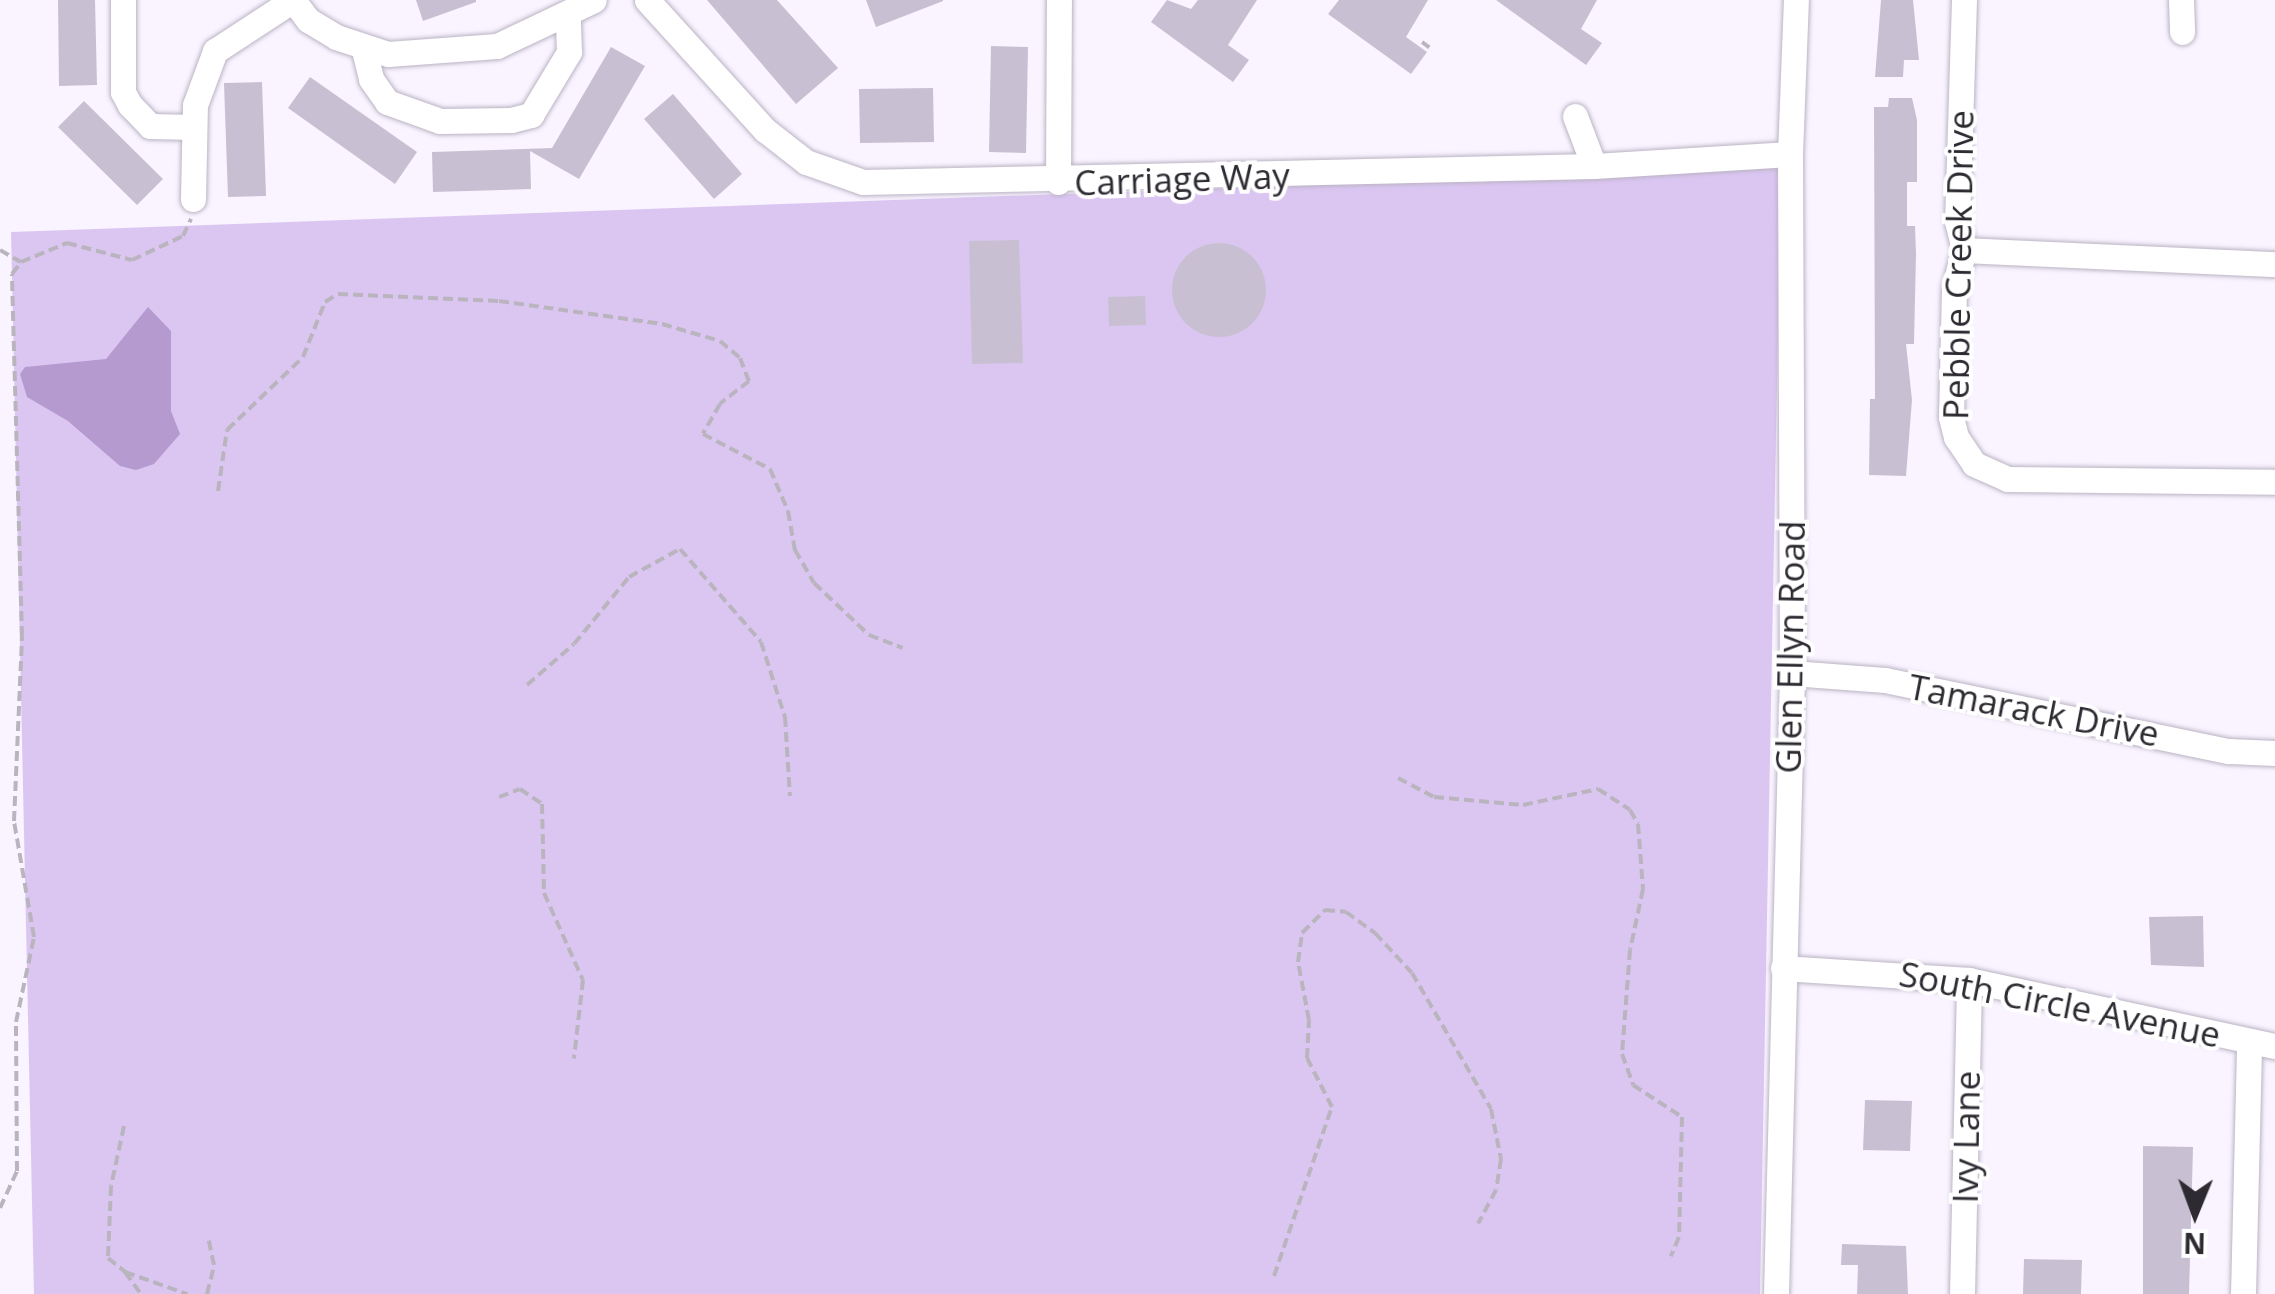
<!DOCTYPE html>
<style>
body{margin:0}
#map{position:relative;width:2275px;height:1294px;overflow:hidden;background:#f9f4ff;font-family:"Open Sans",sans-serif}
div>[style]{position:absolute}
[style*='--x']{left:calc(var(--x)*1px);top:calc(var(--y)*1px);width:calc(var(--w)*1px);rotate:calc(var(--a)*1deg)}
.green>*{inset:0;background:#dbc6f2}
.water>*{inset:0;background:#b49acf}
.building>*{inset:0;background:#c8c0d2}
.round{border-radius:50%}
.path>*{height:4px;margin-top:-2px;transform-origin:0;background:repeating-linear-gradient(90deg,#b9b4be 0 10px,transparent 0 15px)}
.roads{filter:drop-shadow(0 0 2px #bbb3c4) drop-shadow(0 0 2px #bbb3c4)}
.minor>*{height:25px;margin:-12.5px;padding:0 12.5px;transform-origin:12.5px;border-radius:12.5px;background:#fff}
span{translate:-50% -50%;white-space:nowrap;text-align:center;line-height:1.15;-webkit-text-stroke:8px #fff;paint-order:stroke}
.street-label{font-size:35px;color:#2d2a31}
.north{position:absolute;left:2145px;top:1164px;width:100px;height:100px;-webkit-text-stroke:8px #fff;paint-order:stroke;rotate:181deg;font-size:28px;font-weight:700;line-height:40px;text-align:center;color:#2d2a31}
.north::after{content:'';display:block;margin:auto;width:35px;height:45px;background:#2d2a31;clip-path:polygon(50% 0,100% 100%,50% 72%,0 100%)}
</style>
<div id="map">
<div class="green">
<i style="clip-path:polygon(1781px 168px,1760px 1294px,34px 1294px,11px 232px)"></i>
</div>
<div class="water">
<i style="clip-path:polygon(148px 307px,171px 331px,171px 411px,180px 434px,154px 464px,136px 470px,120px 466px,68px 421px,27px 397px,20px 374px,25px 367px,106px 359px)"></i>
</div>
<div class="building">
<i style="clip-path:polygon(58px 0,95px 0,97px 85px,59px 86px)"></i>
<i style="clip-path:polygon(416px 0,476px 0,476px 2px,423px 21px)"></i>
<i style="clip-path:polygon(707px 0,777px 0,838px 68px,796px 104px)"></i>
<i style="clip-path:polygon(866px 0,943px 0,943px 1px,876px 27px)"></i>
<i style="clip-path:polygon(1167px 0,1191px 9px,1198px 0,1257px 0,1228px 45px,1249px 60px,1233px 82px,1151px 22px)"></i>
<i style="clip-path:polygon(1339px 0,1428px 0,1406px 37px,1427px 52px,1411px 74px,1328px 14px)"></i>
<i style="clip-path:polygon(1496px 0,1597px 0,1581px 29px,1602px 43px,1586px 65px)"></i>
<i style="clip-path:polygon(1881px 0,1913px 0,1919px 60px,1904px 60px,1903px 77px,1875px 77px)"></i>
<i style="clip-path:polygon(991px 46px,1028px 47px,1026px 153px,989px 152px)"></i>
<i style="clip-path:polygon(611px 47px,645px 66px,579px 179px,530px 151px,531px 189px,433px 192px,432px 152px,552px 148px)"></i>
<i style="clip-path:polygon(310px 77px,417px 152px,395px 184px,288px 108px)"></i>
<i style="clip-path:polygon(262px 82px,266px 196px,228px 197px,224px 83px)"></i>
<i style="clip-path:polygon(933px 88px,934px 142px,860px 143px,859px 89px)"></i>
<i style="clip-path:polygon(673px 94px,742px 174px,714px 199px,644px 119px)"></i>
<i style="clip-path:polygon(1889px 98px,1912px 98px,1917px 120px,1917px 182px,1907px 182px,1907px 226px,1915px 226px,1916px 254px,1914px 344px,1906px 344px,1912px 400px,1906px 476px,1869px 475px,1870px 399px,1875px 399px,1874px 107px,1888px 107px)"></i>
<i style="clip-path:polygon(84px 101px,163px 179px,137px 205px,58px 127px)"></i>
<i style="clip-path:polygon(1019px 240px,1023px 363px,972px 364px,969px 241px)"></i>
<i class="round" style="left:1172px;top:243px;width:94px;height:94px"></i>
<i style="clip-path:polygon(1145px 296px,1146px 325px,1109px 326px,1108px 297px)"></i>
<i style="clip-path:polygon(2203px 916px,2204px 967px,2151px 965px,2149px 917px)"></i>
<i style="clip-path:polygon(1865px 1100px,1912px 1101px,1910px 1151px,1863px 1150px)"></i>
<i style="clip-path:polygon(2143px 1146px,2193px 1147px,2189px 1294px,2143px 1294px)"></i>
<i style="clip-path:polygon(1842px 1244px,1906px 1246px,1908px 1294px,1857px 1294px,1858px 1265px,1841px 1265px)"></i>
<i style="clip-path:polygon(2024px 1259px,2082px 1260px,2081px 1294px,2023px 1294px)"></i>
</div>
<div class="path">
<i style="--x:1422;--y:42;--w:9;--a:36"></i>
<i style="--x:0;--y:250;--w:24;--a:30"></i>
<i style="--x:218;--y:491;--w:62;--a:-81.6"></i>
<i style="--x:227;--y:430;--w:105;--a:-43.8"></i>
<i style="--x:303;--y:357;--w:59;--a:-68.2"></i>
<i style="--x:325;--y:302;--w:15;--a:-32"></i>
<i style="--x:338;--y:294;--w:161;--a:2.5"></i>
<i style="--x:499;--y:301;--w:165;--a:8"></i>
<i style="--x:662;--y:324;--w:60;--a:16.3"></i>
<i style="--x:720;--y:341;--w:26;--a:40"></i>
<i style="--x:740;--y:358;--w:25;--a:69"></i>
<i style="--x:749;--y:381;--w:37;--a:142"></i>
<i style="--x:720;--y:404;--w:34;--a:120"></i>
<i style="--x:703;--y:434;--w:76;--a:27.6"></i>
<i style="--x:770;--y:469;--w:46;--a:66.8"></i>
<i style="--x:788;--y:511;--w:40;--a:80"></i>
<i style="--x:795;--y:550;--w:38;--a:60"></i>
<i style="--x:814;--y:583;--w:76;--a:43.4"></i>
<i style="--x:869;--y:635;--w:36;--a:21"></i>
<i style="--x:527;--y:685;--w:62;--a:-41.1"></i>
<i style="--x:574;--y:644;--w:87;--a:-50.6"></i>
<i style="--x:629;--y:577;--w:58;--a:-28.8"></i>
<i style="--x:680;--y:549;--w:123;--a:48.9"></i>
<i style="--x:761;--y:642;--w:79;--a:72.3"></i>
<i style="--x:785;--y:717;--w:79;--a:86.4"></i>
<i style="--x:1398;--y:778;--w:41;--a:27.8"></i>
<i style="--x:1434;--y:797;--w:89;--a:5.1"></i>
<i style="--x:1523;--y:805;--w:77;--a:-12"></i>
<i style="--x:1598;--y:789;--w:38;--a:33"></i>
<i style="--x:1630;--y:810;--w:16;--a:60"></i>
<i style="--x:1638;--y:824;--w:65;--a:85.6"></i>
<i style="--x:1643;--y:889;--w:62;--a:102"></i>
<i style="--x:1630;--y:950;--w:104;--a:94.4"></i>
<i style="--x:1622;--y:1054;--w:33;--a:70"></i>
<i style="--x:1633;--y:1085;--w:59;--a:33.1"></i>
<i style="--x:1682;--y:1117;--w:120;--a:91.4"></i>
<i style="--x:1679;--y:1237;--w:21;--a:113"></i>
<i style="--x:499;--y:797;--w:22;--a:-21"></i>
<i style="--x:520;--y:789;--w:27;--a:34"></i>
<i style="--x:542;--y:804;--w:89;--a:88.7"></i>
<i style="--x:544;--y:893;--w:95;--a:65.9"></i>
<i style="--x:583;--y:980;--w:79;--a:96.6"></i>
<i style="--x:124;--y:1126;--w:61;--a:102.2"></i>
<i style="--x:111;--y:1186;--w:72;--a:92.4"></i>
<i style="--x:108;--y:1258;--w:22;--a:39"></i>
<i style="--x:125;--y:1272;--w:66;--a:19.5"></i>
<i style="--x:0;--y:1208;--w:41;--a:-65.3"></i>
<i style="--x:17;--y:1171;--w:149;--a:-90.4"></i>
<i style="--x:16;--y:1022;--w:87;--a:-78"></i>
<i style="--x:34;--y:937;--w:118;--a:-99.8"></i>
<i style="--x:14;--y:821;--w:185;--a:-87.5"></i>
<i style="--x:22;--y:636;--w:362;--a:-91.6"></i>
<i style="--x:12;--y:274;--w:15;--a:-53"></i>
<i style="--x:21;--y:262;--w:50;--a:-22.4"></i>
<i style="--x:67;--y:243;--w:67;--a:14.7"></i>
<i style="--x:132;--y:260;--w:56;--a:-25.2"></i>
<i style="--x:183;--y:236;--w:19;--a:-65"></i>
<i style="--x:125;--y:1272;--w:27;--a:54"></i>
<i style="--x:1274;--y:1276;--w:179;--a:-71.1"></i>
<i style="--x:1332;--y:1107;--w:55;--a:-117"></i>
<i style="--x:1307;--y:1058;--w:38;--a:-87"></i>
<i style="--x:1309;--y:1020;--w:59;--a:-100.7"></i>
<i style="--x:1298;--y:962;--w:29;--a:-82"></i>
<i style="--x:1302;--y:933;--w:33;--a:-45"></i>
<i style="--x:1325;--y:910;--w:21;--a:5"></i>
<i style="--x:1346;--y:912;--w:36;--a:36"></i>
<i style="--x:1375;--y:933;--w:54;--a:47.2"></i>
<i style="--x:1412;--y:973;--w:157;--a:59.8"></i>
<i style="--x:1491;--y:1109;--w:51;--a:78.7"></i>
<i style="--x:1501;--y:1159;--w:31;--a:99"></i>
<i style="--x:1496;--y:1190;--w:38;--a:118"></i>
<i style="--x:207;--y:1294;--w:30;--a:-76"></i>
<i style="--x:214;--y:1265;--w:29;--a:-102"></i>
</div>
<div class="roads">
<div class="minor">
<i style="--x:123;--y:0;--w:92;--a:90"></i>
<i style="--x:123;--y:92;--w:15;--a:62"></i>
<i style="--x:130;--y:105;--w:29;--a:46"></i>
<i style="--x:150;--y:126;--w:44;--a:1.3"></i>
<i style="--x:293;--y:0;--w:25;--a:53"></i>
<i style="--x:308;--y:20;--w:33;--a:31"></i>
<i style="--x:336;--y:37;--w:55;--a:18.1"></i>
<i style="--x:388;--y:54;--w:109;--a:-4.2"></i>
<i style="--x:497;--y:46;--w:107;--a:-25.4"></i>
<i style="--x:647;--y:0;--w:176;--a:47.8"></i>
<i style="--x:765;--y:130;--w:52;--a:38"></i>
<i style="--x:806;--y:162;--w:60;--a:19.3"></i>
<i style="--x:863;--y:182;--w:731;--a:-1.25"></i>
<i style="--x:1594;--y:166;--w:196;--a:-3.5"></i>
<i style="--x:1964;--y:0;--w:221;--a:91.8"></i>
<i style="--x:1957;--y:221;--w:30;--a:76"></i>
<i style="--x:1964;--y:250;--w:39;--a:105"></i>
<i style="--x:1954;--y:288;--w:129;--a:91.3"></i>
<i style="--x:1951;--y:417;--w:21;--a:76"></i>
<i style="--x:1956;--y:437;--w:32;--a:56"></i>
<i style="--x:1974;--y:464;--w:36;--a:24"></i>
<i style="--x:2007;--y:479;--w:268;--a:0.6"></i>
<i style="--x:2181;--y:0;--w:32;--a:88"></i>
<i style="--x:364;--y:50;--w:30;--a:76"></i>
<i style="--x:371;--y:79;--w:28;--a:55"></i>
<i style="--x:387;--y:102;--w:56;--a:19.7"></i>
<i style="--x:440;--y:121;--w:71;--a:-0.8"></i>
<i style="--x:511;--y:120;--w:21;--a:-14"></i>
<i style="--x:531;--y:115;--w:74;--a:-58.9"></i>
<i style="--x:569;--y:52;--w:36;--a:-92"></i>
<i style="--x:1575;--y:116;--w:53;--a:69.2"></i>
<i style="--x:1058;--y:182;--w:182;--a:-89.7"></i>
<i style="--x:193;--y:199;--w:94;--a:-88.8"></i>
<i style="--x:195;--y:105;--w:58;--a:-69.7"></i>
<i style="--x:215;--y:51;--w:93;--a:-33.2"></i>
<i style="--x:1964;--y:250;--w:311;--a:2.6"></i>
<i style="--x:1792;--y:673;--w:93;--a:4.3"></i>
<i style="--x:1885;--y:680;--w:351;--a:11.7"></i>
<i style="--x:2229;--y:751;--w:46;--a:2.5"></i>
<i style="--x:1783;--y:968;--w:186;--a:3.7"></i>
<i style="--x:1969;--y:980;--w:313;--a:12.2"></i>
<i style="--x:1776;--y:1294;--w:621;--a:-88.52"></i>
<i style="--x:1792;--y:673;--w:519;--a:-90.22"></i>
<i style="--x:1790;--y:154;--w:154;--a:-87.8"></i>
<i style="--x:1962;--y:1294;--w:314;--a:-88.7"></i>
<i style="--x:2243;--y:1294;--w:253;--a:-88.6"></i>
</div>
</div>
<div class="street-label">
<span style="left:1182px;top:179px;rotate:-2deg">Carriage Way</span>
<span style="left:1958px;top:265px;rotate:-89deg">Pebble Creek Drive</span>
<span style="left:1790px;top:647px;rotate:-89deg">Glen Ellyn Road</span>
<span style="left:2034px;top:710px;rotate:11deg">Tamarack Drive</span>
<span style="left:2060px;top:1004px;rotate:11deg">South Circle Avenue</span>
<span style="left:1966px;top:1137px;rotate:-89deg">Ivy Lane</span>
</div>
<div class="north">N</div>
</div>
